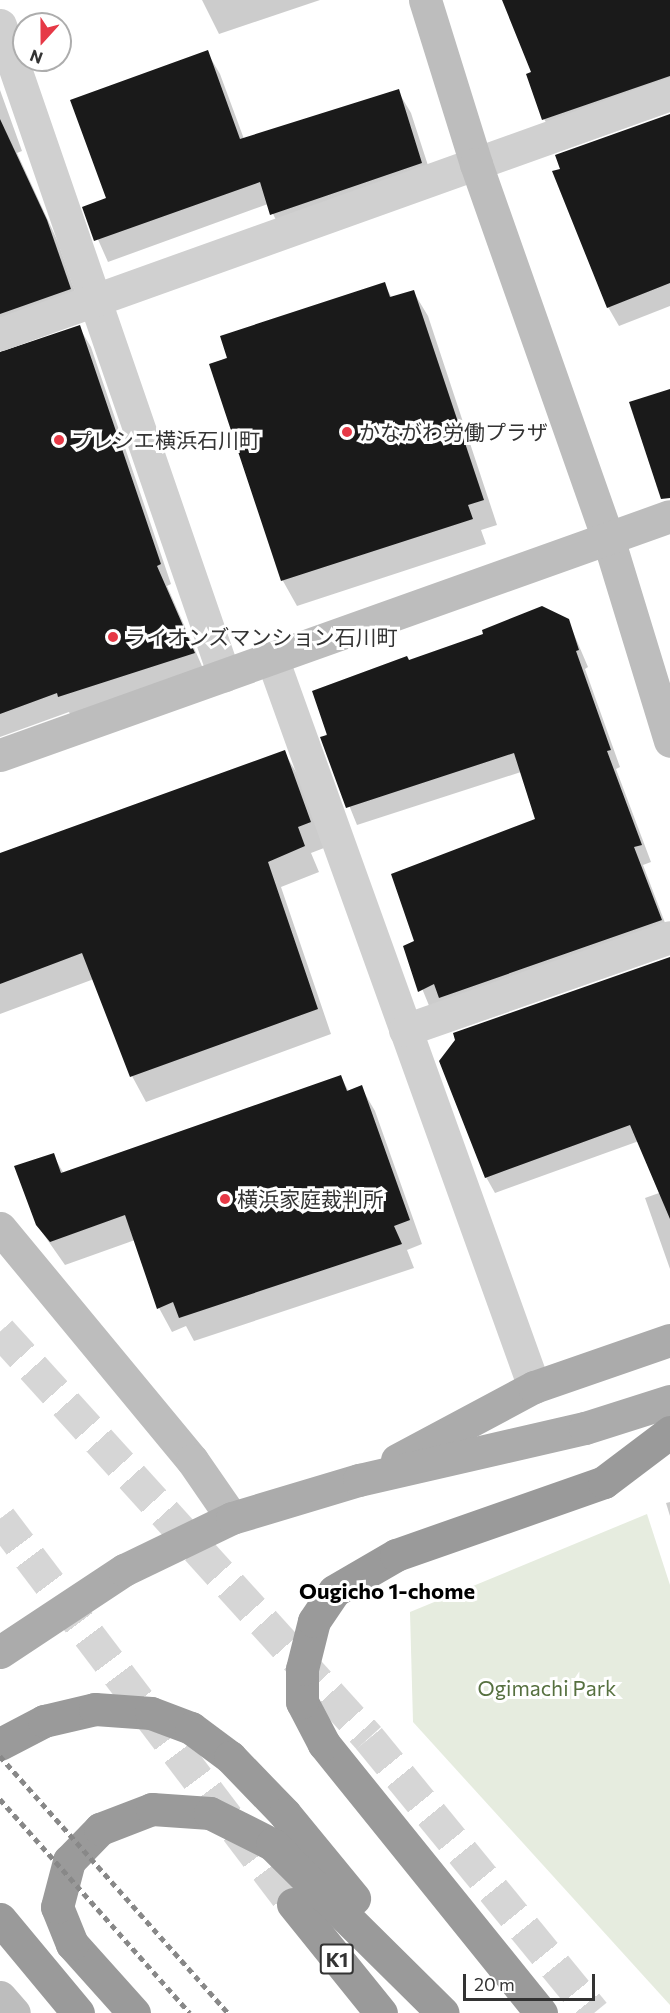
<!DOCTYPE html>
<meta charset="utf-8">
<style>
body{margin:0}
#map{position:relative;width:670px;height:2013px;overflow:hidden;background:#fff;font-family:Commissioner,"Noto Sans JP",sans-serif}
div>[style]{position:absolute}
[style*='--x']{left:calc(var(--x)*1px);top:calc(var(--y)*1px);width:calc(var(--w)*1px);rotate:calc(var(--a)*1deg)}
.green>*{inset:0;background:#e6ecdf}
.shadow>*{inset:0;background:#0003}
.building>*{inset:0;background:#1a1a1a}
.highway-tunnel>*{height:33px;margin-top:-16.5px;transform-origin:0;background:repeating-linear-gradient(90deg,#d6d6d6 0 33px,transparent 0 49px)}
.street>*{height:33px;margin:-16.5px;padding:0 16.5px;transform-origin:16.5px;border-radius:16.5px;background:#d0d0d0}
.secondary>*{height:33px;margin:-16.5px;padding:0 16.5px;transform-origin:16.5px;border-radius:16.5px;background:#bdbdbd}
.primary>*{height:33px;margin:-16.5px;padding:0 16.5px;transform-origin:16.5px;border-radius:16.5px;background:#ababab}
.highway>*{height:33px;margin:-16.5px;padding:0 16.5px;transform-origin:16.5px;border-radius:16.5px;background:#9a9a9a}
.rail>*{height:4.5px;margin-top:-2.25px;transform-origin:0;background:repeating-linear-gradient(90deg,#888 0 6px,transparent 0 10.5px)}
.dots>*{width:16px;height:16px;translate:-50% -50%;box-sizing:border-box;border:3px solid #fff;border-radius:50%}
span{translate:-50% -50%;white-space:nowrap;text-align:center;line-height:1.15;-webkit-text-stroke:6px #fff;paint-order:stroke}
.shield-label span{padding:2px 4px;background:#fff;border:2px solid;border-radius:4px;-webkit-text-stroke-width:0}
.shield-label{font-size:20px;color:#333;font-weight:700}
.poi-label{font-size:21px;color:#333}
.left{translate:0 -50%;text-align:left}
.park-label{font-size:21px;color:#56703f}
.neighbourhood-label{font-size:22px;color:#000;font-weight:700}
.north{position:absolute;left:12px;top:12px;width:60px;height:60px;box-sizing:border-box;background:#fff;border:2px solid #adadad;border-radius:50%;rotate:201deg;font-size:16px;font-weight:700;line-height:24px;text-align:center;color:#333}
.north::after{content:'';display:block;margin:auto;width:21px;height:27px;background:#e63946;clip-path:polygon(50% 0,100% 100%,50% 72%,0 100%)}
.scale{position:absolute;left:463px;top:1974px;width:132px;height:27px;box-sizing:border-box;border:3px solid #333;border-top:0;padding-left:8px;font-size:18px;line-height:21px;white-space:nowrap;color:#333;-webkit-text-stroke:4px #fff;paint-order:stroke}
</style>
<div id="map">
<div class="green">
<i style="clip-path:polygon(647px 1514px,670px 1585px,670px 2005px,413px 1722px,410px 1612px)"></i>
</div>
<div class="shadow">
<i style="clip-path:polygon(202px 0,320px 0,219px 34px)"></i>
<i style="clip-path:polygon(504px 0,670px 0,670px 97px,555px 138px,544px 119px,533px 73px)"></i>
<i style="clip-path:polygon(207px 52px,220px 74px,244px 139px,398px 91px,411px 113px,434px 184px,284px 236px,268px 204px,108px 262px,84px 208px,108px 199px)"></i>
<i style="clip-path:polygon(0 90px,22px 151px,17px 153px,58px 242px,81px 309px,0 340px)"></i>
<i style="clip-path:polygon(670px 115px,670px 306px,619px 326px,608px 307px)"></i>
<i style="clip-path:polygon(384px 284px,392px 298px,413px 291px,428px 316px,497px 525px,481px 530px,486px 544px,297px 606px,283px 581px,211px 365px)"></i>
<i style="clip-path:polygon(79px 327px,91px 347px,171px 584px,167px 586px,205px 673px,71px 716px,69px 712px,0 737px,0 352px)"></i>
<i style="clip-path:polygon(568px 620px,588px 667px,585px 669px,620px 767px,616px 769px,651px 862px,643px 865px,670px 936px,430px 1008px,405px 947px,416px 942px,537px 820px,521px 772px,357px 825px,322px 738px,409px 661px)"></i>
<i style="clip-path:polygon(284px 752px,299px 777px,324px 848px,311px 853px,319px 872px,281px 887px,331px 1034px,146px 1102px,132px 1076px,94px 979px,0 1014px,0 854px)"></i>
<i style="clip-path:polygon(670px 958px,670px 1269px,645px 1198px,659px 1193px,639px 1141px,495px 1193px,486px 1177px)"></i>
<i style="clip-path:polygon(341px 1077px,349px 1092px,361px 1087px,375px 1111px,422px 1244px,407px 1250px,414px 1268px,194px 1341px,186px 1326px,172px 1332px,159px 1308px,135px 1240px,65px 1265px,37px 1225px,53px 1155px,64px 1174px)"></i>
<i style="clip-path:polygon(670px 1502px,670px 1516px,666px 1503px)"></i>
</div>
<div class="building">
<i style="clip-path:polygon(502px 0,670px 0,670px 76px,542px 120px,526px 74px,531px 72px)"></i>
<i style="clip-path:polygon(208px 50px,240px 139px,399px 89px,422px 163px,270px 215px,260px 182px,94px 241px,82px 207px,106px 198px,70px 100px)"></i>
<i style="clip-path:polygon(670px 114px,670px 283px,607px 308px,552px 171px,560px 169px,555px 155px)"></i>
<i style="clip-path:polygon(0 119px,47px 220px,71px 289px,0 314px)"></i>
<i style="clip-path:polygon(385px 282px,390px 297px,414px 290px,484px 500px,468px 505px,473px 519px,281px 581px,209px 364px,227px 358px,220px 336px)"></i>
<i style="clip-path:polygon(80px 325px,161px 564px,157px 566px,195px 653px,58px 697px,57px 693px,0 714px,0 352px)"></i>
<i style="clip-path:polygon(670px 389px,670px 498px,661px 499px,629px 402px)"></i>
<i style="clip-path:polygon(542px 606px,569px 619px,579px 650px,576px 651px,611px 750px,607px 751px,642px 845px,634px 847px,662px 920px,439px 998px,434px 984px,418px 992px,403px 946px,414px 941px,391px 874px,535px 819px,514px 753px,346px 808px,320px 737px,327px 735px,312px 691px,407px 656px,409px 660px,483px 634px,482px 630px)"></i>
<i style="clip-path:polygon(285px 750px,311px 822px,298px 827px,305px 846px,268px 862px,318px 1009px,130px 1077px,82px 953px,0 984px,0 853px)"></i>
<i style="clip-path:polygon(670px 957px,670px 1219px,630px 1125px,485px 1178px,439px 1061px,455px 1040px,453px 1033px)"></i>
<i style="clip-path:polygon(341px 1075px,347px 1091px,362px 1085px,410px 1220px,394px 1226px,402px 1244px,179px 1318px,173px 1302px,157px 1309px,125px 1215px,50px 1242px,36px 1225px,14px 1166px,54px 1153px,61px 1173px)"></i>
</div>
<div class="highway-tunnel">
<i style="--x:0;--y:1331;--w:549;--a:47.8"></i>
<i style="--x:369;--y:1738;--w:355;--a:50.7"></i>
<i style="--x:0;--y:1518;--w:485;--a:52.8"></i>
</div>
<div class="street">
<i style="--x:0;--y:25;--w:688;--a:70.99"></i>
<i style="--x:0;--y:334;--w:712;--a:-19.71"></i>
<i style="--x:272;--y:658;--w:775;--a:70.23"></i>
<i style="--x:405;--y:1030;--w:281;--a:-19.3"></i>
</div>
<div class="secondary">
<i style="--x:425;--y:0;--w:172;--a:72.7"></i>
<i style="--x:476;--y:164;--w:397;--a:70.6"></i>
<i style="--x:608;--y:538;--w:212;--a:73"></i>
<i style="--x:0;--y:755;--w:711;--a:-19.63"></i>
<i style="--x:0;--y:1228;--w:301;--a:50.4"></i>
<i style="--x:192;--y:1460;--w:70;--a:55.4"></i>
<i style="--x:0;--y:1997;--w:21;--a:49"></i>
</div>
<div class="primary">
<i style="--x:397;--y:1460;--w:155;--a:-28.1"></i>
<i style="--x:534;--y:1387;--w:144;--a:-19.1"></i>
<i style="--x:0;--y:1652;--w:149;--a:-33.5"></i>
<i style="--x:124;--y:1570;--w:120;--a:-25.7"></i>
<i style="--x:232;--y:1518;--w:133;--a:-16.7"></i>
<i style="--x:359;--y:1480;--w:232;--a:-13"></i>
<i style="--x:585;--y:1428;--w:89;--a:-17.6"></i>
</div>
<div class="highway">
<i style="--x:0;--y:1744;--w:50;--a:-27.6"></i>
<i style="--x:44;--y:1721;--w:52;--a:-13.2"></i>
<i style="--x:95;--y:1709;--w:56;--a:4.1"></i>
<i style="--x:151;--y:1713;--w:43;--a:20.6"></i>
<i style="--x:191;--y:1728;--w:49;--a:36.6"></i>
<i style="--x:230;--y:1757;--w:79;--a:46"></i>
<i style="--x:285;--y:1814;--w:109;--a:50.6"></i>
<i style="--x:293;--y:1904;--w:140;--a:51.1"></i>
<i style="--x:0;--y:1919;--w:122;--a:50.3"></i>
<i style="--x:134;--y:2013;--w:93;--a:-131.9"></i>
<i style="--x:72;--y:1944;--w:40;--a:-112"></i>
<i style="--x:57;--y:1907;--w:48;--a:-75.4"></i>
<i style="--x:69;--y:1861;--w:45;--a:-45.9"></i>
<i style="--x:100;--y:1829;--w:56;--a:-21"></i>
<i style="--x:152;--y:1809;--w:58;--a:3.9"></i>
<i style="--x:210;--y:1813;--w:69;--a:26.6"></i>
<i style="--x:272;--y:1844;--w:240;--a:44.7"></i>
<i style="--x:541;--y:2013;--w:346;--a:-128.9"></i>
<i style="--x:324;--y:1744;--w:47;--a:-117.6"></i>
<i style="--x:302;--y:1702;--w:33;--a:-90"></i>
<i style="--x:302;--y:1669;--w:49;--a:-76"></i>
<i style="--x:314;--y:1621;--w:36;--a:-56"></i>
<i style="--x:334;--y:1591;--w:72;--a:-30.1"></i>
<i style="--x:396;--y:1555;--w:220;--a:-19.3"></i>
<i style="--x:604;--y:1482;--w:83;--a:-37.1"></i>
</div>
<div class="rail">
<i style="--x:0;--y:1756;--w:344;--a:48.4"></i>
<i style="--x:0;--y:1799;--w:286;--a:48.4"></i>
</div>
<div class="dots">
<i style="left:347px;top:432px;background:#e63946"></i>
<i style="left:59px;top:440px;background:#e63946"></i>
<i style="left:113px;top:637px;background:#e63946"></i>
<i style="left:225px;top:1199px;background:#e63946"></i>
</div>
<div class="shield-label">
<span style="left:337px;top:1959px">K1</span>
</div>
<div class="poi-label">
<span class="left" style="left:359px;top:432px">かながわ労働プラザ</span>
<span class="left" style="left:71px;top:440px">プレシエ横浜石川町</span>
<span class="left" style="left:125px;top:637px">ライオンズマンション石川町</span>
<span class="left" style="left:237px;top:1199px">横浜家庭裁判所</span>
</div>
<div class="park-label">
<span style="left:547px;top:1688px">Ogimachi Park</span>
</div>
<div class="neighbourhood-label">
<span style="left:387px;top:1591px">Ougicho 1-chome</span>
</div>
<div class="north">N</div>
<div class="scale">20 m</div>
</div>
